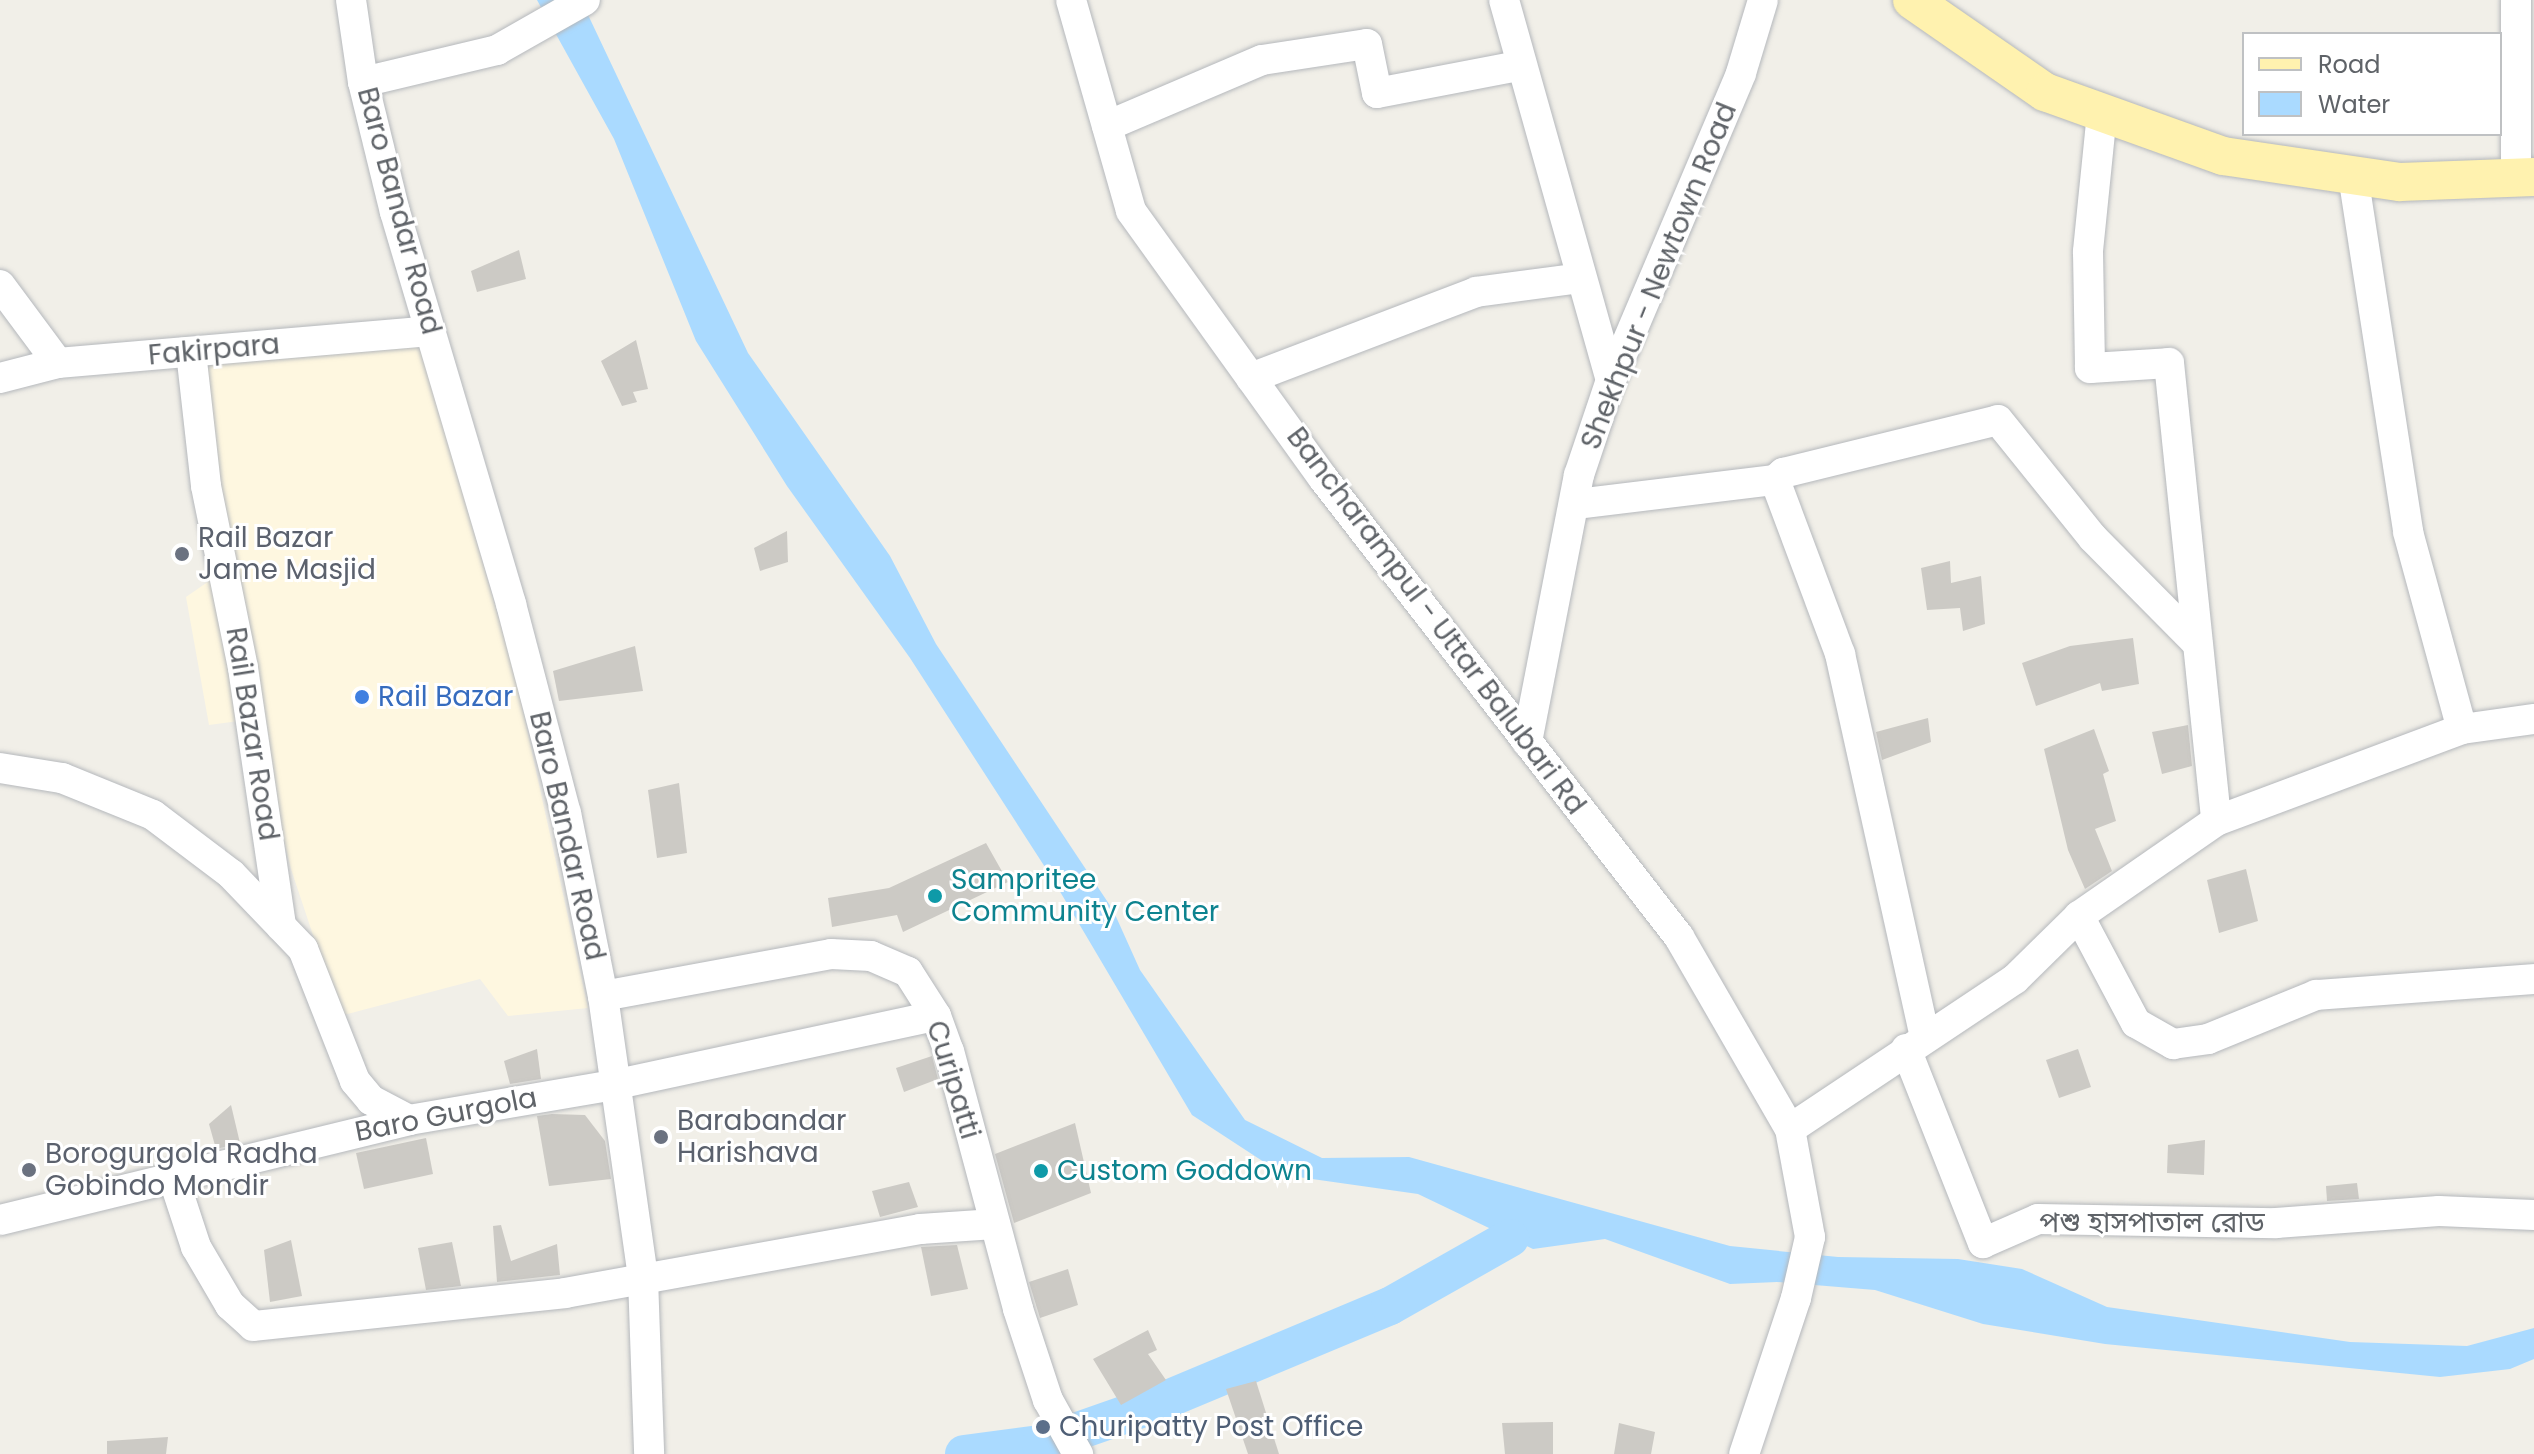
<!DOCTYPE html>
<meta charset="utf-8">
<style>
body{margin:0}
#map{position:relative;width:2534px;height:1454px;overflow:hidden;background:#f1efe8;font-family:Poppins,"Noto Sans Bengali",sans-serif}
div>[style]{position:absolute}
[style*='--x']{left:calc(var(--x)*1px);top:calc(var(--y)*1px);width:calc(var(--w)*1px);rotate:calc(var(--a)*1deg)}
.commercial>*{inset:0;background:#fef7e0}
.water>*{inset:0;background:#aadaff}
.river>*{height:38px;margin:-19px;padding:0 19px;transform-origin:19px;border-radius:19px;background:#aadaff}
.building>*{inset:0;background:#cccac5}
.roads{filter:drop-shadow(0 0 2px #b5b8bc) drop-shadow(0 0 2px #b5b8bc)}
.minor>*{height:30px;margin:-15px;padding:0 15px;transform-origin:15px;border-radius:15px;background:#fff}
.major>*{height:38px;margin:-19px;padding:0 19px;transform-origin:19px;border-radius:19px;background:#fff2af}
.dots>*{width:22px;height:22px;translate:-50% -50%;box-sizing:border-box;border:4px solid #fff;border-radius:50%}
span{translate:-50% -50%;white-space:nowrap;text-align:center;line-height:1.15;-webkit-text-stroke:6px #fff;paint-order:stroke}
.street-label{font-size:28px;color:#5f6368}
.worship-label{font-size:28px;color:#5b616d}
.left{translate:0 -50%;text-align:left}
.shop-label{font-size:28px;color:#366cbe}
.culture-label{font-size:28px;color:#0d838f}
.service-label{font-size:28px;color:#4e5e75}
.legend{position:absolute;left:2242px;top:32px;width:260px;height:104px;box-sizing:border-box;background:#fff;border:2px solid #bfc1c3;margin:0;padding:10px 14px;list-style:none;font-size:24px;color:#5f6368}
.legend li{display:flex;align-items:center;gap:16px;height:40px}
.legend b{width:40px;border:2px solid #bfc1c3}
</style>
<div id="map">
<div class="commercial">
<i style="clip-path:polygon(419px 341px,515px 675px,588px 1008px,508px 1016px,480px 979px,340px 1016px,291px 869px,254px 719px,209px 725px,186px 597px,225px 570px,202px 364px)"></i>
</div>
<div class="water">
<i style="clip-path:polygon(537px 0,581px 0,748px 353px,890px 556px,936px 644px,1113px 910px,1140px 970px,1245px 1120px,1322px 1158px,1409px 1157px,1730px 1246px,1838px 1257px,1958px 1259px,2022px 1269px,2107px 1307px,2350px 1342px,2467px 1346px,2534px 1328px,2534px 1359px,2510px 1369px,2440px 1377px,2105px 1344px,1983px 1324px,1875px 1290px,1777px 1282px,1730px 1284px,1605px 1239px,1533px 1249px,1418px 1194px,1284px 1175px,1192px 1115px,1052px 878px,910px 658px,787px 486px,696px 341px,614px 139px)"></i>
</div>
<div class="river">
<i style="--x:964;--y:1454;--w:78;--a:-7.4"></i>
<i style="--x:1041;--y:1444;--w:124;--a:-19.3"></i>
<i style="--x:1158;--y:1403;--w:251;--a:-22.7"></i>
<i style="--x:1390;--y:1306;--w:138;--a:-29.5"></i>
</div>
<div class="building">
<i style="clip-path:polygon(519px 250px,526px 279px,477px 292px,471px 271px)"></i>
<i style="clip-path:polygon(636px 340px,648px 389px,633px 392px,637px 402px,622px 406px,601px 361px)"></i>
<i style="clip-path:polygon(787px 531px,788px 562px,760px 571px,754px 548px)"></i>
<i style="clip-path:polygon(1950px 561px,1951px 583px,1981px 576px,1985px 624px,1963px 631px,1960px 608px,1927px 610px,1921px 568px)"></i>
<i style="clip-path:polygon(2133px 638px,2139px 684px,2102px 691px,2100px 683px,2036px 706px,2022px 663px,2070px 646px)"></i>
<i style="clip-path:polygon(635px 646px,643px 691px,559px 701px,553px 671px)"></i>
<i style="clip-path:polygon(1928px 718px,1931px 742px,1882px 760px,1876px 732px)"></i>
<i style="clip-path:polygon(2188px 725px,2192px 766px,2162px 774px,2152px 732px)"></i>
<i style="clip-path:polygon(2094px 729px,2109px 771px,2103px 774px,2116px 821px,2095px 829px,2112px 871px,2085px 889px,2068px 850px,2044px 749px)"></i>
<i style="clip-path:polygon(679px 783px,687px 853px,657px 858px,648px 790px)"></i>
<i style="clip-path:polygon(986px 843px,1008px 882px,903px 932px,897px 915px,832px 927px,828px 898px,889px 888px)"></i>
<i style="clip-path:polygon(2246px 869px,2258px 921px,2219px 933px,2207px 880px)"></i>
<i style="clip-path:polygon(537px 1049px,541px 1079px,510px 1084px,504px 1061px)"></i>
<i style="clip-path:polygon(2078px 1049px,2091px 1087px,2059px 1098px,2046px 1060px)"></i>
<i style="clip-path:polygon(932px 1056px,938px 1079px,904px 1092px,896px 1068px)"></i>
<i style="clip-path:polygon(231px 1105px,240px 1143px,216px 1149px,209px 1124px)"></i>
<i style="clip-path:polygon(552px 1114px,585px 1115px,605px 1141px,611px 1179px,549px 1186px,537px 1116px)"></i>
<i style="clip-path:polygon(1075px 1123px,1091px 1193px,1014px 1223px,995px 1154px)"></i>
<i style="clip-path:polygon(426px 1138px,433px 1174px,364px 1189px,356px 1153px)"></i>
<i style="clip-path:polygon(2205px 1140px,2204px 1175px,2167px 1173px,2168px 1145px)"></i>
<i style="clip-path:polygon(909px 1182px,918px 1207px,880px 1217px,872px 1191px)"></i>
<i style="clip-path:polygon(2357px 1183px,2359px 1199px,2327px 1201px,2326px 1186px)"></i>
<i style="clip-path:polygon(501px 1225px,511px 1261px,557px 1244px,560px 1275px,497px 1282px,493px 1226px)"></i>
<i style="clip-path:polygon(291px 1240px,302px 1296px,270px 1302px,264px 1250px)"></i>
<i style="clip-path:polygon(452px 1242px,461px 1286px,426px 1290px,418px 1248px)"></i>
<i style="clip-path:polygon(957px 1245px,968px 1289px,931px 1296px,921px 1247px)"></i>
<i style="clip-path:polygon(1068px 1269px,1078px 1305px,1040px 1318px,1029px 1282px)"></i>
<i style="clip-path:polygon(1148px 1330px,1157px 1350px,1148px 1354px,1166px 1380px,1121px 1405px,1093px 1359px)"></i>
<i style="clip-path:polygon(1256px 1381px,1279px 1454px,1248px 1454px,1226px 1389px)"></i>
<i style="clip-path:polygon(1553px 1422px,1553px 1454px,1505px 1454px,1502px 1423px)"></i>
<i style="clip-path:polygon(1619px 1423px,1655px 1432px,1651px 1454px,1614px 1454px)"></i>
<i style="clip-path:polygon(168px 1437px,166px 1454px,107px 1454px,107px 1441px)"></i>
</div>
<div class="roads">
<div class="minor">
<i style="--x:351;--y:0;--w:83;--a:81.7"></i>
<i style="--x:363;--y:82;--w:134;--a:76.2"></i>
<i style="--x:395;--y:212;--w:409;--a:73.5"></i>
<i style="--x:511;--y:604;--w:216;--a:75.3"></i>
<i style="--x:566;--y:813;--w:187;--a:78.6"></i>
<i style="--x:603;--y:996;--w:285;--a:81.9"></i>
<i style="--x:643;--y:1278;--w:176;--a:88"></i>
<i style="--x:1071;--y:0;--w:219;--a:74.1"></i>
<i style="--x:1131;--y:211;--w:329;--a:54.3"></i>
<i style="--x:1323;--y:478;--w:581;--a:52.2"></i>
<i style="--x:1679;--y:937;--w:222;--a:60"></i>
<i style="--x:1790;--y:1129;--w:110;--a:79.5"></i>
<i style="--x:1810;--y:1237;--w:63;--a:102.9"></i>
<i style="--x:1796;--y:1298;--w:164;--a:108.4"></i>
<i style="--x:1504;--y:0;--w:395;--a:74.3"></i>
<i style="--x:2516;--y:0;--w:178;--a:90"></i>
<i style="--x:363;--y:82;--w:138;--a:-13.4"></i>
<i style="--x:497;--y:50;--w:101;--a:-29.6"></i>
<i style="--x:2102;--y:113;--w:140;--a:95.8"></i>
<i style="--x:2088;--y:252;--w:116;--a:89"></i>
<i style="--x:2090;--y:368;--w:79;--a:-3.6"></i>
<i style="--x:2169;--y:363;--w:460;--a:84.1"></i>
<i style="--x:1107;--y:126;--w:168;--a:-23.1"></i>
<i style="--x:1262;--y:60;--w:106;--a:-8.7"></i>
<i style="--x:1367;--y:44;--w:50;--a:78.5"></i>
<i style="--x:1377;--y:93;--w:145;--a:-10.8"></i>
<i style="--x:2353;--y:175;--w:361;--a:81.2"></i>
<i style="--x:2408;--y:532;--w:204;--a:74.7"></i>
<i style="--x:0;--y:285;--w:97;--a:53.4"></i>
<i style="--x:191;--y:352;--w:135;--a:83.6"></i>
<i style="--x:206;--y:486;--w:186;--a:78.5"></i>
<i style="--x:243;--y:668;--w:261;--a:81.6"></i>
<i style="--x:0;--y:378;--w:60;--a:-14.5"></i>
<i style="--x:58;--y:363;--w:373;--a:-4.9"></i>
<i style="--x:1251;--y:378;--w:241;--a:-20.9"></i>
<i style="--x:1476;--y:292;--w:106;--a:-7.6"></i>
<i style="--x:1775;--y:480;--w:11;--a:-41"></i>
<i style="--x:1783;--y:473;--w:221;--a:-13.8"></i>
<i style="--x:1998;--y:420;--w:151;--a:51.2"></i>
<i style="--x:2093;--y:538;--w:148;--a:45.3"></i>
<i style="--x:1576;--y:504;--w:200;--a:-6.9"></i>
<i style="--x:1775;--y:480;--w:186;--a:69.5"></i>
<i style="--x:1840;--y:654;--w:391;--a:77.5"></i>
<i style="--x:1527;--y:742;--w:272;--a:-79"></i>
<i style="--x:1579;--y:475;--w:100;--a:-71.4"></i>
<i style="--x:1611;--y:380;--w:333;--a:-67"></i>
<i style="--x:1741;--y:73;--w:76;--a:-73.2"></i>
<i style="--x:0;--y:768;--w:63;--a:9.2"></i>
<i style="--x:62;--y:778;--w:98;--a:22.1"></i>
<i style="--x:153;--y:815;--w:98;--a:37.1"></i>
<i style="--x:231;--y:874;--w:104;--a:46.2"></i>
<i style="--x:303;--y:949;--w:142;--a:68.5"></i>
<i style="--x:355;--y:1081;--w:25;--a:50"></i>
<i style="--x:371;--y:1100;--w:43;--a:27.8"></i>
<i style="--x:2079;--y:916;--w:121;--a:62"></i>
<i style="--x:2136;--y:1023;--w:43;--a:29.6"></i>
<i style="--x:2173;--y:1044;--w:35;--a:-8"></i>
<i style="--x:2208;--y:1039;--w:117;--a:-22.2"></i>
<i style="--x:2316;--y:995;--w:219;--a:-4.2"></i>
<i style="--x:603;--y:996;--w:232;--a:-10.4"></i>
<i style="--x:831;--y:954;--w:40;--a:2.9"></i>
<i style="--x:871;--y:956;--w:40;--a:23.4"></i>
<i style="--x:908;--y:972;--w:52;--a:57.5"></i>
<i style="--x:936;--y:1016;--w:37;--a:70"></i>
<i style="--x:949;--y:1051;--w:267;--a:75"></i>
<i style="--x:1018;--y:1309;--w:96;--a:71.8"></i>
<i style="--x:1048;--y:1400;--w:62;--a:60.9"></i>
<i style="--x:1906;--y:1049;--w:209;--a:68.4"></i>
<i style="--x:1983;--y:1243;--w:60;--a:-23.6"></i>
<i style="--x:2038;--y:1219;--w:238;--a:1"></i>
<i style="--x:2276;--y:1223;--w:163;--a:-4.2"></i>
<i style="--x:2439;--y:1211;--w:95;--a:2.4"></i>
<i style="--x:1790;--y:1129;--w:270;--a:-33.7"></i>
<i style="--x:2015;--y:979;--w:90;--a:-44.5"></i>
<i style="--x:2079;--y:916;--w:167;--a:-34.7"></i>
<i style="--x:2216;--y:821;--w:263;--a:-20.5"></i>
<i style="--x:2462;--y:729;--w:73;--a:-7.9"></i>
<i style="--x:172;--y:1174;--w:77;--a:71.8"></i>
<i style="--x:196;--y:1247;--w:67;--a:59.6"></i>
<i style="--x:230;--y:1305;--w:31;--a:42"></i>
<i style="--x:253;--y:1326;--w:314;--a:-6"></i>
<i style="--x:565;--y:1293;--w:361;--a:-10.2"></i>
<i style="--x:920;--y:1229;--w:75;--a:-3.8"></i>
<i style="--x:0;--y:1220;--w:421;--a:-13.7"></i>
<i style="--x:409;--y:1120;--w:207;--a:-9.7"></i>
<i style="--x:613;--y:1085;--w:330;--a:-12.1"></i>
</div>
<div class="major">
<i style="--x:1912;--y:0;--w:162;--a:34.7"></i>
<i style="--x:2045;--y:92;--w:189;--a:19.8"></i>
<i style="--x:2223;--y:156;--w:179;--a:8.4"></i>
<i style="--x:2400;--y:182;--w:134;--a:-2.1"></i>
</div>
</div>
<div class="dots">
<i style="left:182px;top:554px;background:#6b7280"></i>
<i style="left:362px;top:697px;background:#3f7fe0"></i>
<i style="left:935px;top:896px;background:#0f9aa8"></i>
<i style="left:661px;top:1137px;background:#6b7280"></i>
<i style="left:29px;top:1170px;background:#6b7280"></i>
<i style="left:1041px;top:1171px;background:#0f9aa8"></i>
<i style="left:1043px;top:1427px;background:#5c6f8a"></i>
</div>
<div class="street-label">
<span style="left:399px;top:211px;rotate:75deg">Baro Bandar Road</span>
<span style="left:1659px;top:276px;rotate:-68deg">Shekhpur - Newtown Road</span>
<span style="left:214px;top:350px;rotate:-5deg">Fakirpara</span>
<span style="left:1436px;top:621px;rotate:53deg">Bancharampul - Uttar Balubari Rd</span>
<span style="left:252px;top:734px;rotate:81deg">Rail Bazar Road</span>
<span style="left:567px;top:836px;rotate:77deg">Baro Bandar Road</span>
<span style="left:953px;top:1080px;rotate:73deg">Curipatti</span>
<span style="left:446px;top:1115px;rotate:-11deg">Baro Gurgola</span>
<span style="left:2152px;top:1223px">পশু হাসপাতাল রোড</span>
</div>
<div class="worship-label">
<span class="left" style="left:198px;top:554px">Rail Bazar<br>Jame Masjid</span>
<span class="left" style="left:677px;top:1137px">Barabandar<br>Harishava</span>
<span class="left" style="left:45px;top:1170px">Borogurgola Radha<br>Gobindo Mondir</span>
</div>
<div class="shop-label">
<span class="left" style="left:378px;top:697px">Rail Bazar</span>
</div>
<div class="culture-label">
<span class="left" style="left:951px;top:896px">Sampritee<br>Community Center</span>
<span class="left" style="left:1057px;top:1171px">Custom Goddown</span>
</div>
<div class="service-label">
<span class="left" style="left:1059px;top:1427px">Churipatty Post Office</span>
</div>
<ul class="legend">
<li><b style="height:10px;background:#fff2af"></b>Road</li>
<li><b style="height:22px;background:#aadaff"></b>Water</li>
</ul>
</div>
